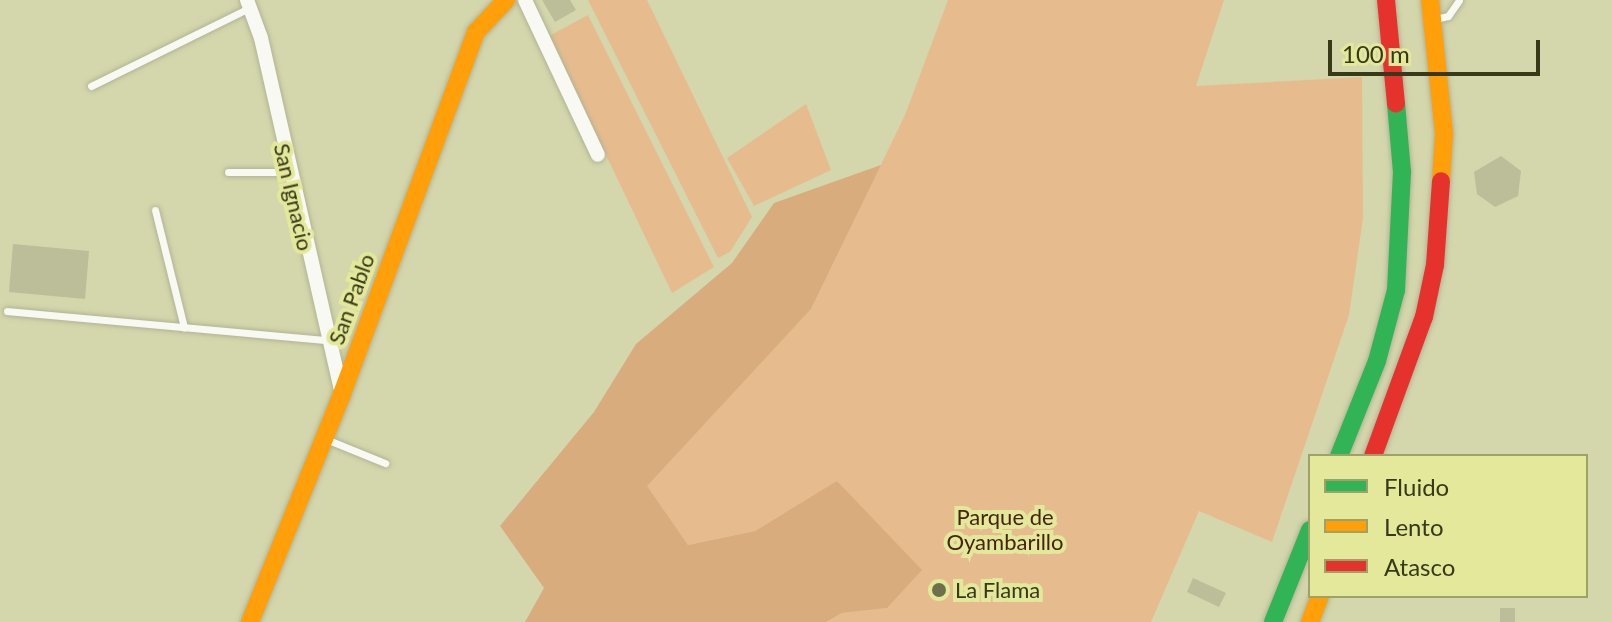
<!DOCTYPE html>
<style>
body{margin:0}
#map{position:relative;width:1612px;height:622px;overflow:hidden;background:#d4d6ac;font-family:Lato,sans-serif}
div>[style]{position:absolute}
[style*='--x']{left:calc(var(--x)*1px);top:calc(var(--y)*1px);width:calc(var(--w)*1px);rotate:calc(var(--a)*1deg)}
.green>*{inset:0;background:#e6bc8f}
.forest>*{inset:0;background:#d8ac7c}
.building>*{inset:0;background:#bcbe99}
.roads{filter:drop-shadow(0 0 2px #b2b493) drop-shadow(0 0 2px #b2b493)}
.lane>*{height:7px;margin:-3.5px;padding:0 3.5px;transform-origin:3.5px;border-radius:3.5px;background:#f9f9f3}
.street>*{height:14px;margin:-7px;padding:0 7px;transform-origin:7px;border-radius:7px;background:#f9f9f3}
.fast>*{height:18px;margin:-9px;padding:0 9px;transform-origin:9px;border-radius:9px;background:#30b455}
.slow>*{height:18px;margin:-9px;padding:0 9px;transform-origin:9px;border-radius:9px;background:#ff9f0a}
.jam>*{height:18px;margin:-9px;padding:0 9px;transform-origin:9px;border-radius:9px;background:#e5322d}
.dots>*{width:22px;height:22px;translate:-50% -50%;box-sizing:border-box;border:4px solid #e3e89a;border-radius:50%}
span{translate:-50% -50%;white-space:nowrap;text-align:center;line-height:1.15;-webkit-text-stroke:8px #e3e89a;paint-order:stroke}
.street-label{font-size:22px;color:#373919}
.park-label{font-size:22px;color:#46240f}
.poi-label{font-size:22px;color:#373919}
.left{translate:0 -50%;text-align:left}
.legend{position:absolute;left:1308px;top:454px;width:280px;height:144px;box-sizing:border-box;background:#e3e89a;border:2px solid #9ea266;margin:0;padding:10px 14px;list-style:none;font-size:24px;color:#373919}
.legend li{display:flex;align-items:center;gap:16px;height:40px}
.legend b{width:40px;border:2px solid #9ea266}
.scale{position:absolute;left:1328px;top:40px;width:212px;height:36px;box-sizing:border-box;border:4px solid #373919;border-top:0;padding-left:10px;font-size:24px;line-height:28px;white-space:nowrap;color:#373919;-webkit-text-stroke:6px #e3e89a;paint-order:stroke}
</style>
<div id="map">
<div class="green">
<i style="clip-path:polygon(588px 0,647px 0,752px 217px,730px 252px,718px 258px)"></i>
<i style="clip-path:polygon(948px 0,1224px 0,1196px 86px,1362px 77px,1363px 218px,1349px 315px,1272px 542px,1199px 511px,1151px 622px,826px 622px,842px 613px,887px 608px,838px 481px,755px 531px,688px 545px,646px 486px,811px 309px,905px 115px)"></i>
<i style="clip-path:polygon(588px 15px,714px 267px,672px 293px,549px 36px)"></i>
<i style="clip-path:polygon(806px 104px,831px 170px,754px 206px,727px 158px)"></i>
</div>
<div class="forest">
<i style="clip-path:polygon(881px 165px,811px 309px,647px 486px,688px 545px,755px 531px,837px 481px,922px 570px,887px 608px,842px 613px,826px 622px,525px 622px,544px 588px,500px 526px,594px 412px,636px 344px,732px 263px,774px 203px)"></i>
</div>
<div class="building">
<i style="clip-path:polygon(542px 0,570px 0,576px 10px,555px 22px)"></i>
<i style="clip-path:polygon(1501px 156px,1521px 171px,1518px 196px,1495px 207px,1477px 194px,1474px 172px)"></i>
<i style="clip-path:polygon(13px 244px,89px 251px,85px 299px,9px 292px)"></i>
<i style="clip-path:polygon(1193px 578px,1226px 593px,1219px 607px,1187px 592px)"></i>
<i style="clip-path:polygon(1500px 608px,1515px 608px,1515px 622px,1500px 622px)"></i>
</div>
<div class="roads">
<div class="lane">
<i style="--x:1435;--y:19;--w:13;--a:-13"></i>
<i style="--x:1448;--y:16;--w:19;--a:-55"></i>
<i style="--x:91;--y:86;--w:176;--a:-26.3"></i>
<i style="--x:228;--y:172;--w:61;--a:0"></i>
<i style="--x:155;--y:210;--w:121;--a:76.1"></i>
<i style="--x:7;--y:311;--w:321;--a:5.2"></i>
<i style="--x:326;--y:439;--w:64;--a:22.1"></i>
</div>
<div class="street">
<i style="--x:247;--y:0;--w:40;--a:69.8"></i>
<i style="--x:261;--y:38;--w:365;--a:77.2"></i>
<i style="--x:525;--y:0;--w:171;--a:64.8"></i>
</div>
<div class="fast">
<i style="--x:1339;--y:456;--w:102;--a:-68.2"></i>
<i style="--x:1377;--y:361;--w:73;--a:-75"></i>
<i style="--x:1396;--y:290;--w:118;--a:-87.1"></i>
<i style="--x:1402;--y:172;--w:68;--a:-95"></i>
<i style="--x:1273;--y:622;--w:99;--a:-68.1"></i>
</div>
<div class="slow">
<i style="--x:1430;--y:0;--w:135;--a:84"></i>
<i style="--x:1444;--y:134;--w:47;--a:93.7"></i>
<i style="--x:250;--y:622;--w:246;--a:-68"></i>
<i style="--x:342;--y:394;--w:386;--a:-69.7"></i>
<i style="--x:476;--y:32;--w:44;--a:-46.8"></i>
<i style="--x:1310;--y:622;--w:28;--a:-69"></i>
</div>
<div class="jam">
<i style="--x:1386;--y:0;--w:104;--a:84.5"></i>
<i style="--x:1373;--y:456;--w:148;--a:-69.9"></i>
<i style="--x:1424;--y:317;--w:53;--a:-78.1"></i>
<i style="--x:1435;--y:265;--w:84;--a:-85.9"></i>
</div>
</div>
<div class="dots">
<i style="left:939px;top:590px;background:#6e704c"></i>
</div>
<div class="street-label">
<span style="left:294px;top:197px;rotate:77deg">San Ignacio</span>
<span style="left:351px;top:299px;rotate:-70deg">San Pablo</span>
</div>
<div class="park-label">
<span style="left:1005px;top:529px">Parque de<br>Oyambarillo</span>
</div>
<div class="poi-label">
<span class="left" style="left:955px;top:590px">La Flama</span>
</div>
<ul class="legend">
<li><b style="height:10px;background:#30b455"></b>Fluido</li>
<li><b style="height:10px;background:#ff9f0a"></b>Lento</li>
<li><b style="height:10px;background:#e5322d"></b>Atasco</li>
</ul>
<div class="scale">100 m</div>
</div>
